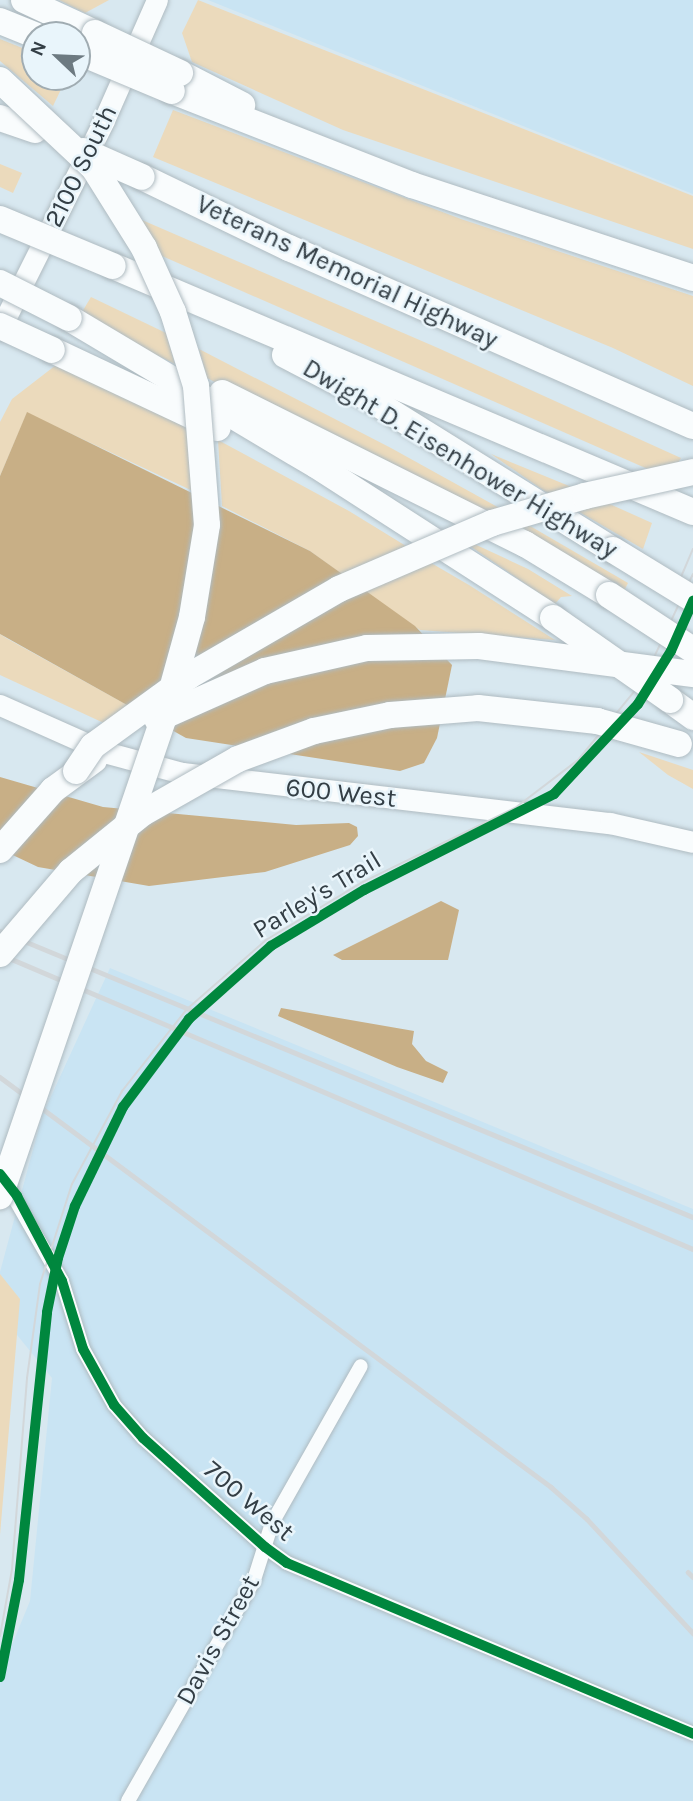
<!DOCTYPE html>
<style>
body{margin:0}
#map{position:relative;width:693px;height:1801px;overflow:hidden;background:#d8e8f0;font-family:Karla,sans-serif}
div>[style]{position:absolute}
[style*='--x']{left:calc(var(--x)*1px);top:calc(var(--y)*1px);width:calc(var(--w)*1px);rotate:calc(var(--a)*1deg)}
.built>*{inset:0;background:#c9e4f3}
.green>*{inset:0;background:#ebdabc}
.water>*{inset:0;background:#c8af86}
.roads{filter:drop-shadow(0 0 2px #afbbc1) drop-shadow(0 0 2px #afbbc1)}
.street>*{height:14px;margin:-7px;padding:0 7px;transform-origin:7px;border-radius:7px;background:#f9fcfd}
.secondary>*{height:21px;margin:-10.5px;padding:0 10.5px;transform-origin:10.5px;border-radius:10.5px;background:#f9fcfd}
.highway>*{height:26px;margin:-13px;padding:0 13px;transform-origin:13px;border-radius:13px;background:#f9fcfd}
.tram>*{height:2px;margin:-1px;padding:0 1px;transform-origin:1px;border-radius:1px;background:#d2d7da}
.rail>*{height:4.5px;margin:-2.25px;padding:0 2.25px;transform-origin:2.25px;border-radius:2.25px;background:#d2d7da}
.bridges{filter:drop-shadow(0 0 2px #afbbc1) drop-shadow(0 0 2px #afbbc1)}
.highway-bridge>*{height:26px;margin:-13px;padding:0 13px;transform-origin:13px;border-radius:13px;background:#f9fcfd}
.cycleway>*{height:10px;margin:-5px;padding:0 5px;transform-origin:5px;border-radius:5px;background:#00873e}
span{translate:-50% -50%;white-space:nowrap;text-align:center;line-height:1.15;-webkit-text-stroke:5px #e9f5fb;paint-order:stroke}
.street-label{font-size:26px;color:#333e45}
.north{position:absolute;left:21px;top:21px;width:70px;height:70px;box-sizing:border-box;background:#e9f5fb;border:2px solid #a0acb2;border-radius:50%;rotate:293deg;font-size:19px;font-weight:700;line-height:28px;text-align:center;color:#333e45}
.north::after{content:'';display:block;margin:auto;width:24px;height:32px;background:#6d7a81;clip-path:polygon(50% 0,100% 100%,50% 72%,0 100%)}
</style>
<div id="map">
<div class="built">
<i style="clip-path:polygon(208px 0,693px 0,693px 194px)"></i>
<i style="clip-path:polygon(110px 968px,693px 1209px,693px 1801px,0 1801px,0 1674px,30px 1601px,52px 1378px,0 1314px,0 1272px,42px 1116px)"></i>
</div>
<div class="green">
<i style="clip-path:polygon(59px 0,109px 0,85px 13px)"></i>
<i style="clip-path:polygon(198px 0,693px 196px,693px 249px,343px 130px,192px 62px,182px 33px)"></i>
<i style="clip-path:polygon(0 39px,35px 53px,35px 77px,67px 77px,53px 106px,0 61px)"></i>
<i style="clip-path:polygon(173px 110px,461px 219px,693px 296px,693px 386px,613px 348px,153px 157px)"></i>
<i style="clip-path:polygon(0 164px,22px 173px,13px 193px,0 187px)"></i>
<i style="clip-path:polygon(142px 220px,438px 348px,681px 458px,678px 463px,650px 470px,162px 256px)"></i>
<i style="clip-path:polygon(91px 297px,166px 333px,175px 364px,79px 317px)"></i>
<i style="clip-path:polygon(199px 349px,391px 448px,503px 510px,477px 519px,207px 378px)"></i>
<i style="clip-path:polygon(56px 365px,190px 427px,195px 492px,27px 413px,0 476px,0 422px,12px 399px)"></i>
<i style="clip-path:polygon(218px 440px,349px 511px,406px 546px,343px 575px,310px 551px,222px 506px)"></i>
<i style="clip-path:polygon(491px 454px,574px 488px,550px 495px)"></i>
<i style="clip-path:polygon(603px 501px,652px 523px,643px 549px,574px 509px)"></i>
<i style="clip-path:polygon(525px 523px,628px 583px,620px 599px,500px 531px)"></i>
<i style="clip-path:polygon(470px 542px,528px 569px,572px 596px,561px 597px,555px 604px,467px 544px)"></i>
<i style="clip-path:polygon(426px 560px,469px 585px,555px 640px,420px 630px,360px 588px)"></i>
<i style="clip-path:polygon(0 634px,6px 638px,129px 706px,106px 724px,0 675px)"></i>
<i style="clip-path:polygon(639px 752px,693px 770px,693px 789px,668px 775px)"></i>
<i style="clip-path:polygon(0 1274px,20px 1299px,0 1535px)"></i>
</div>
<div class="water">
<i style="clip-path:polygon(27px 412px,310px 551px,415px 626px,452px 665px,437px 738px,424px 763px,400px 771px,186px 738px,0 634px,0 476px)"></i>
<i style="clip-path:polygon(0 777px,103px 807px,296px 825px,349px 823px,357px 827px,358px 836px,350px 845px,265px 872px,149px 886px,38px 867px,0 849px)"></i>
<i style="clip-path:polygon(441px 901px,459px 910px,448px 960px,342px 960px,333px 955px)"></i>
<i style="clip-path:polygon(281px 1008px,414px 1031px,412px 1044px,426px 1061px,448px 1072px,443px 1083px,397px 1067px,278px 1016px)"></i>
</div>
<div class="roads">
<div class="street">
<i style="--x:3;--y:1178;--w:119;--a:60.2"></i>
<i style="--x:62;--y:1281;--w:71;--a:72.8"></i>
<i style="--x:83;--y:1349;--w:64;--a:61"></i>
<i style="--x:114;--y:1405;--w:44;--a:48.7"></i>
<i style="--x:143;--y:1438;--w:164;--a:41.8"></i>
<i style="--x:265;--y:1547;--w:27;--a:36"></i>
<i style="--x:287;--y:1563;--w:441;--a:22.8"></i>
<i style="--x:128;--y:1801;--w:254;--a:-60.3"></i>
<i style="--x:254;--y:1580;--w:60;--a:-72.5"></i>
<i style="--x:272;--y:1523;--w:180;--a:-60.5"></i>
</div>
<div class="secondary">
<i style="--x:0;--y:329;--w:233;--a:-63.5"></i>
<i style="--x:104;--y:120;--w:131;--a:-66.2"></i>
<i style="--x:0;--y:705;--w:118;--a:24"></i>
<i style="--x:108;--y:753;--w:77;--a:15.1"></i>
<i style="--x:182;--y:773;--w:431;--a:6.7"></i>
<i style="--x:610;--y:823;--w:85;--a:12.9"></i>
</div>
<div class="highway">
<i style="--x:24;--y:0;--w:78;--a:24.9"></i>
<i style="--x:0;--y:21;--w:38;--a:22"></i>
<i style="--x:180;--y:73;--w:70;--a:27.3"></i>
<i style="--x:172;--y:91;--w:258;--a:21.4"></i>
<i style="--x:412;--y:185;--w:296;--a:18.3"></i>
<i style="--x:0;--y:118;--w:37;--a:19"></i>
<i style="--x:142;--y:177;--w:163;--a:25.8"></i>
<i style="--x:289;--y:248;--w:441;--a:23.8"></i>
<i style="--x:113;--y:266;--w:630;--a:22.98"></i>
<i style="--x:69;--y:318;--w:287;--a:30.8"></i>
<i style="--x:316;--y:465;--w:282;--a:32.8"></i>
<i style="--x:52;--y:350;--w:183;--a:25.2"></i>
<i style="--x:285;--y:355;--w:96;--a:27.4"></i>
<i style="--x:370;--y:399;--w:286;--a:31.9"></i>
<i style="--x:222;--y:393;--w:339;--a:26.5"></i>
<i style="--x:525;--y:544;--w:98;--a:31.3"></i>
<i style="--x:670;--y:700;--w:29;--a:36"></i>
<i style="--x:0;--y:850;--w:80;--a:-48.5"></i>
<i style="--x:53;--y:790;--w:51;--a:-36.2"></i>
</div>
</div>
<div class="tram">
<i style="--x:678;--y:584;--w:38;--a:-67"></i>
<i style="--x:0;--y:1636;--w:68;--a:-79.8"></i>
<i style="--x:12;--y:1569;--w:192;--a:-85.5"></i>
<i style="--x:27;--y:1378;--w:95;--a:-82.1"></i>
<i style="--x:40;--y:1284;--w:105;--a:-72.3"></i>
<i style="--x:72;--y:1184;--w:106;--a:-61.7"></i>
<i style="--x:122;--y:1091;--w:105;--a:-51.6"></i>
<i style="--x:187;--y:1009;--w:105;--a:-41.1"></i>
<i style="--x:266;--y:940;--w:113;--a:-30.9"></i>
<i style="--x:363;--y:882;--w:169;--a:-26"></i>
<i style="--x:515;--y:808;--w:79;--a:-37.3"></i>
<i style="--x:578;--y:760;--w:102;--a:-50.6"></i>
<i style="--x:643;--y:681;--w:118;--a:-65"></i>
</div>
<div class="rail">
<i style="--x:0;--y:931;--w:750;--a:22.43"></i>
<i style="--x:0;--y:954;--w:753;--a:23.06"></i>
<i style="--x:0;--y:1077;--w:687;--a:36.65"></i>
<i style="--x:551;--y:1487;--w:48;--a:41.6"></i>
<i style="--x:587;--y:1519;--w:156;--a:47.1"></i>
<i style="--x:688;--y:1572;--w:7;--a:45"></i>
</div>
<div class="bridges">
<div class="highway-bridge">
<i style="--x:95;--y:33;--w:94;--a:25.2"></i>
<i style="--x:86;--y:55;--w:93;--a:22.7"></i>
<i style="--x:0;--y:80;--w:129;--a:43.1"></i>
<i style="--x:94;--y:168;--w:94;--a:58"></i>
<i style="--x:144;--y:248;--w:70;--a:65.6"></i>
<i style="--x:173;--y:312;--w:77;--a:72.7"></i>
<i style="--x:196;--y:386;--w:139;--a:85.5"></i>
<i style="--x:207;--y:525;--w:93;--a:99.3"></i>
<i style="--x:192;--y:617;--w:98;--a:105.5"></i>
<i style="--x:166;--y:711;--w:513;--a:108.89"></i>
<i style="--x:83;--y:151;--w:64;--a:23.8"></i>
<i style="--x:0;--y:219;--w:122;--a:22.6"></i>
<i style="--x:0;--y:283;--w:77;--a:26.9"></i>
<i style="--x:0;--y:326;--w:57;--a:24.8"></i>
<i style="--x:613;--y:550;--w:94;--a:31.5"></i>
<i style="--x:609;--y:595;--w:100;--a:33.2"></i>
<i style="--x:553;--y:618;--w:143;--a:35"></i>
<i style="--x:157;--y:719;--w:118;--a:-24"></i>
<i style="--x:265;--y:671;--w:105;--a:-12.7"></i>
<i style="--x:367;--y:648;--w:112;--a:-1"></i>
<i style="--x:479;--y:646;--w:216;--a:7.5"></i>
<i style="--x:76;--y:771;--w:30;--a:-56"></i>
<i style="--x:93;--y:746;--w:119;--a:-36.1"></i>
<i style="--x:189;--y:676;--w:173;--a:-30.1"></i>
<i style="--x:339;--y:589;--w:167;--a:-23.3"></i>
<i style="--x:492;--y:523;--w:97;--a:-16.2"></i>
<i style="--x:585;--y:496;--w:111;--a:-12.5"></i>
<i style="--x:0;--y:954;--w:109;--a:-49.5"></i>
<i style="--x:71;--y:871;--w:92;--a:-38.9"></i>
<i style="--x:143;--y:813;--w:109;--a:-29.6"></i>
<i style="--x:238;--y:759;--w:81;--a:-20.2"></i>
<i style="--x:314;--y:731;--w:78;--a:-11.9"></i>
<i style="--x:390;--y:715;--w:88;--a:-4.5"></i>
<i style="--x:478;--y:708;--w:120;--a:6.2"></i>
<i style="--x:597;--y:721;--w:85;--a:15.7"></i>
</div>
</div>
<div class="cycleway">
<i style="--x:0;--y:1174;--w:28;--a:52"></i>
<i style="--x:17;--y:1196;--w:96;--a:62.1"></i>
<i style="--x:62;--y:1281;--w:71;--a:72.8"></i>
<i style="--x:83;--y:1349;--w:64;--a:61"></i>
<i style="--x:114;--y:1405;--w:44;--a:48.7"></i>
<i style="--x:143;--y:1438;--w:164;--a:41.8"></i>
<i style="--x:265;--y:1547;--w:27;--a:36"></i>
<i style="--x:287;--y:1563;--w:441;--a:22.8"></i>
<i style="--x:0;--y:1677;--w:99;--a:-78.9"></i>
<i style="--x:19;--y:1580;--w:269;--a:-84"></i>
<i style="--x:47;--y:1312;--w:55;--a:-78.5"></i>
<i style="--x:58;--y:1258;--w:55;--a:-71.9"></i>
<i style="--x:75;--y:1206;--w:110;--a:-64.1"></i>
<i style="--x:123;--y:1107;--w:110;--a:-53.1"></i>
<i style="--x:189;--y:1019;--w:110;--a:-41.7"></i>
<i style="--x:271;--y:946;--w:109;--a:-31.1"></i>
<i style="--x:364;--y:890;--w:213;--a:-26.8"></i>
<i style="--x:554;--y:794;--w:123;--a:-47"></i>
<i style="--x:638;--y:704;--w:62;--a:-58.1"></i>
<i style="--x:671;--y:651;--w:55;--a:-66.3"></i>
</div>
<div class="street-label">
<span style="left:81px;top:166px;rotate:-64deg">2100 South</span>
<span style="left:347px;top:272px;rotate:25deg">Veterans Memorial Highway</span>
<span style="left:460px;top:459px;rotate:31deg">Dwight D. Eisenhower Highway</span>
<span style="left:341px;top:793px;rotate:6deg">600 West</span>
<span style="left:317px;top:895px;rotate:-31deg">Parley's Trail</span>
<span style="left:249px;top:1501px;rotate:40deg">700 West</span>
<span style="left:218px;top:1640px;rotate:-61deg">Davis Street</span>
</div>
<div class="north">N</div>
</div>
